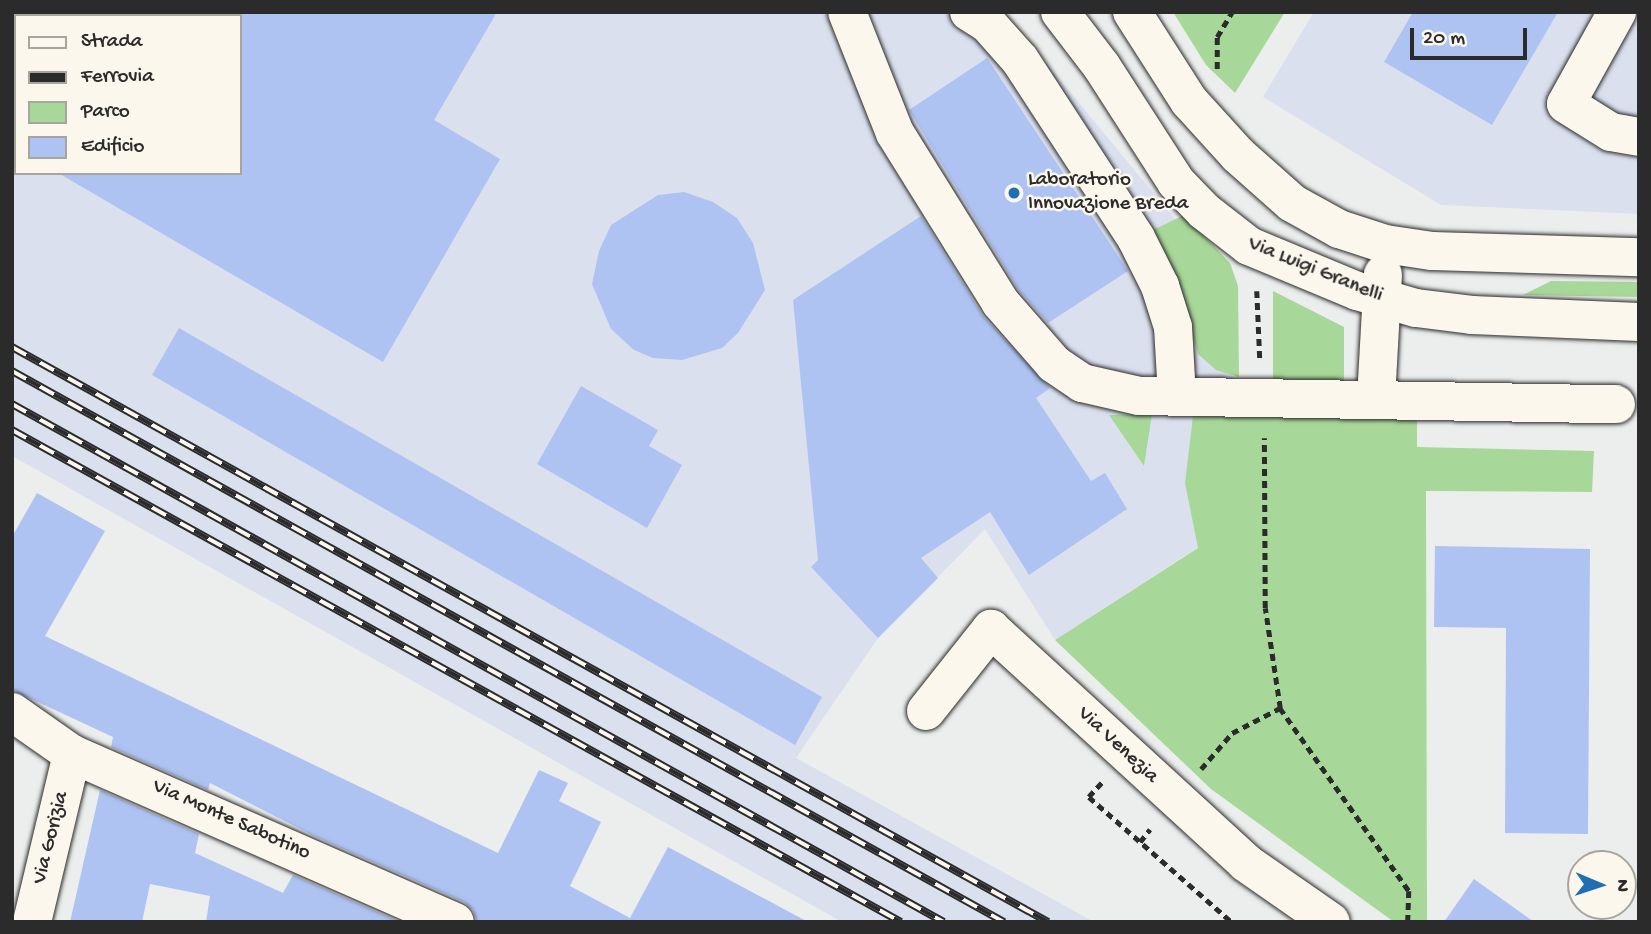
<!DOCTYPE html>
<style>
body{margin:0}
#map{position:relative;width:1651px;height:934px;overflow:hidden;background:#eceded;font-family:"Gochi Hand",sans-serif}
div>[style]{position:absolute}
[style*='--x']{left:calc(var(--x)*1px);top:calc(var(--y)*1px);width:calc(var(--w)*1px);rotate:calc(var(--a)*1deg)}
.built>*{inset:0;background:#dae0ee}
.green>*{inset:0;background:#a8d899}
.building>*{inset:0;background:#afc3f2}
.path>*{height:4.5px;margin-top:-2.25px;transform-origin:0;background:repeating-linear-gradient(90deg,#2b2b2b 0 7px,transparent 0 12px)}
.roads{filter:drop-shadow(0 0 2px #2b2b2b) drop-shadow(0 0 2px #2b2b2b)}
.minor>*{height:38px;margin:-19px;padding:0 19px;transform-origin:19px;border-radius:19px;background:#fbf7ec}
.rail>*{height:8px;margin-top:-4px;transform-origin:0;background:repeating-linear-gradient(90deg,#fbf7ec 0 16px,#2b2b2b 0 32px);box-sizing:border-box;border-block:2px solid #2b2b2b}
.dots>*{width:19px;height:19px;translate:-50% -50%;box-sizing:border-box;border:4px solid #fbf7ec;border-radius:50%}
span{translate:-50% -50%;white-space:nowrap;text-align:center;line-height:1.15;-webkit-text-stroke:5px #fbf7ec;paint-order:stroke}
.poi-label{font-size:21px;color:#2b2b2b}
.left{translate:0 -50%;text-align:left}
.street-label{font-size:21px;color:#2b2b2b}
.frame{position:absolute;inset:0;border:14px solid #2b2b2b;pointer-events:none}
.legend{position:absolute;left:14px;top:14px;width:228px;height:161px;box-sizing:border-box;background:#fbf7ec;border:2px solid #a8a59f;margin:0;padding:9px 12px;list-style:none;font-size:21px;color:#2b2b2b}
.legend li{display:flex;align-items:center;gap:14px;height:35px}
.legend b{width:35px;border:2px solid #a8a59f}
.north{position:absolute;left:1567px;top:850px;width:70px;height:70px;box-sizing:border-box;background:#fbf7ec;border:2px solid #a8a59f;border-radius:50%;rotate:92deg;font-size:19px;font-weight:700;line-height:28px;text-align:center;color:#2b2b2b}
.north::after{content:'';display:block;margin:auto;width:24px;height:32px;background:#1f6fb2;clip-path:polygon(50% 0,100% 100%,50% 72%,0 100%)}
.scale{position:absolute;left:1410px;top:28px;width:117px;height:32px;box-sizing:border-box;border:4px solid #2b2b2b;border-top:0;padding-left:9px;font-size:21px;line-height:24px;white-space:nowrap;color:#2b2b2b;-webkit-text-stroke:5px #fbf7ec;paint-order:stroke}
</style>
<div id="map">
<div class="built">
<i style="clip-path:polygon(evenodd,12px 12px,1004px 12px,1222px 276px,1246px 516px,1055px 640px,985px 529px,878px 638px,796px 758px,1094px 922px,842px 922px,12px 456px,12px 12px,16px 16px,240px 16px,240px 173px,16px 173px,16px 16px)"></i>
<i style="clip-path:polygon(1314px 12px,1639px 12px,1639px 214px,1441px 205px,1263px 97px)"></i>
<i style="clip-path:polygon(1639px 517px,1639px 922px,1637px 922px,1638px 518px)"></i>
</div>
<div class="green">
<i style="clip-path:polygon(1173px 12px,1285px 12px,1235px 93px,1206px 65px)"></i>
<i style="clip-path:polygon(1184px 215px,1230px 263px,1238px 286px,1239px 377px,1216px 370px,1198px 354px,1170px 264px,1151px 231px)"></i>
<i style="clip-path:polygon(1551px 281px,1639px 282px,1639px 297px,1523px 295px)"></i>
<i style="clip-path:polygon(1273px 291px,1344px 327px,1344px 382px,1273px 379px)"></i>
<i style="clip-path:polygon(1152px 414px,1144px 466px,1109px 415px)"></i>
<i style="clip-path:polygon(1193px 416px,1417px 418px,1417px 447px,1594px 451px,1592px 492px,1426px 491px,1427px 922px,1394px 922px,1211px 789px,1055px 640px,1198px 548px,1185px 483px)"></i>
</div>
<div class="building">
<i style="clip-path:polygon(240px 12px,497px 12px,434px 120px,500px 159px,383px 362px,58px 173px,240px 173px)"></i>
<i style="clip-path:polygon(1413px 12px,1558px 12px,1492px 125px,1384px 62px)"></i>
<i style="clip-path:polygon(987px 58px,1128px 271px,1048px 323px,1018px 289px,909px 110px)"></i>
<i style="clip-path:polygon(684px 192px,713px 202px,737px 218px,753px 243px,765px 290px,738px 333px,722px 348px,682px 360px,653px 358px,634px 350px,611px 329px,592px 284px,599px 251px,611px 225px,658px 195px)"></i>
<i style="clip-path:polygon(921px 216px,983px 316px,1050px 388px,1036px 398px,1091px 481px,1105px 473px,1127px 509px,1029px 575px,990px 512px,921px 558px,938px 578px,878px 638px,811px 567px,818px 560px,793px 300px)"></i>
<i style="clip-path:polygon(179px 328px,822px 697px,795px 745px,152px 375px)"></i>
<i style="clip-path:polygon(581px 386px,658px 430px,649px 446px,682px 465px,647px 528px,537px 464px)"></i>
<i style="clip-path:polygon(37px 493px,105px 531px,45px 636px,498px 853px,539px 770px,568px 783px,559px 801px,601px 822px,570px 886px,630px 918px,668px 847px,808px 922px,477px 922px,473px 910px,464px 902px,314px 836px,210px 783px,208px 790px,111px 747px,113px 737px,12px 690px,12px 537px)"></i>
<i style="clip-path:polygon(1435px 546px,1590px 549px,1588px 834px,1505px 833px,1506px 628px,1434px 627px)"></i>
<i style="clip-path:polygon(100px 790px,199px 834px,195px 853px,283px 893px,293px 875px,400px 922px,206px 922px,210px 896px,150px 884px,142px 922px,70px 922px)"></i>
<i style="clip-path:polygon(1474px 879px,1534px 922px,1444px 922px)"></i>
</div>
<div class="path">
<i style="--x:1217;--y:69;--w:32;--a:-90"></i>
<i style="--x:1217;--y:37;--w:29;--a:-59"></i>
<i style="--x:1257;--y:291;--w:68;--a:87.5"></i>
<i style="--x:1280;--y:708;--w:224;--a:54.8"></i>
<i style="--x:1409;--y:891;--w:31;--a:92"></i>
<i style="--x:1201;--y:769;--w:48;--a:-49.3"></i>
<i style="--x:1232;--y:733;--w:54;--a:-27.5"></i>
<i style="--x:1280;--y:708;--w:101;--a:-98.5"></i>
<i style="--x:1265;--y:608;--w:170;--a:-90.3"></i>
<i style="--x:1102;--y:783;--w:19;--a:133"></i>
<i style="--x:1089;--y:797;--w:190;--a:41.2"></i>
<i style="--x:1140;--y:842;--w:16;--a:-52"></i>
</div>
<div class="roads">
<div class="minor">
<i style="--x:847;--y:12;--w:130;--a:68.4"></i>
<i style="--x:895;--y:133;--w:199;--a:58.1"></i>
<i style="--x:1000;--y:302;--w:82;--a:48.9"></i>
<i style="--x:1054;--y:364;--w:34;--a:34"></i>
<i style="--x:1082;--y:383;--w:58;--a:12.8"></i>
<i style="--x:1139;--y:396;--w:477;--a:1"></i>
<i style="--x:969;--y:12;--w:22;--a:32"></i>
<i style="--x:988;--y:24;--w:48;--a:48.4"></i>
<i style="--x:1020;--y:60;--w:212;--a:56.9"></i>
<i style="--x:1136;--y:238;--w:54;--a:63.4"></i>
<i style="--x:1160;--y:286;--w:43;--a:72.4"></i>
<i style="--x:1173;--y:327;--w:69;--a:86.7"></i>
<i style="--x:1060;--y:12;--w:69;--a:52.6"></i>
<i style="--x:1102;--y:67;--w:137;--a:57.2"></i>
<i style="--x:1176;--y:182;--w:40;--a:46"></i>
<i style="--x:1204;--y:211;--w:57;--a:37.9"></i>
<i style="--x:1249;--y:246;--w:117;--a:22.6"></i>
<i style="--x:1357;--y:291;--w:61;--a:16.1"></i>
<i style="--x:1416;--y:308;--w:56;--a:7.1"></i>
<i style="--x:1472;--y:315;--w:167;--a:2.4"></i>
<i style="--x:1132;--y:12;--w:106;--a:57.4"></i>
<i style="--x:1189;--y:101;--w:73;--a:47.8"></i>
<i style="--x:1238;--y:155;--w:72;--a:41.6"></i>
<i style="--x:1292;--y:203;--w:54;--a:29"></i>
<i style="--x:1339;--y:229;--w:48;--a:18.1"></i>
<i style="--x:1385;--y:244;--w:48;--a:8.5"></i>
<i style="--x:1432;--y:251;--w:207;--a:1.7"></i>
<i style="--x:1617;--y:12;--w:105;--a:119"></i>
<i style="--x:1566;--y:104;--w:53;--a:31.9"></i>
<i style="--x:1611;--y:132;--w:28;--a:10"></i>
<i style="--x:1376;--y:399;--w:125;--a:-86.8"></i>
<i style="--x:926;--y:711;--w:105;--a:-51.6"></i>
<i style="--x:991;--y:629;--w:346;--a:42.5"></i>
<i style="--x:1246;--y:863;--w:103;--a:34.8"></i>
<i style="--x:12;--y:712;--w:73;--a:35"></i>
<i style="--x:72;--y:754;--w:418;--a:23.7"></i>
<i style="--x:32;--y:922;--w:173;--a:-76.6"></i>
</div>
</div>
<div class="rail">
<i style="--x:12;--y:347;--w:1185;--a:29.03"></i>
<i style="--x:12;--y:371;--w:1135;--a:29.05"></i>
<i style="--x:12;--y:404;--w:1066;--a:29.07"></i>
<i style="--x:12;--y:430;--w:1016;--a:28.96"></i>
</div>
<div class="dots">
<i style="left:1014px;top:193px;background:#1f6fb2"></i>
</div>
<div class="poi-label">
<span class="left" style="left:1028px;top:193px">Laboratorio<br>Innovazione Breda</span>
</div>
<div class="street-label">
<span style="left:1315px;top:271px;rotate:22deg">Via Luigi Granelli</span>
<span style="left:1117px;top:746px;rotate:43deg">Via Venezia</span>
<span style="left:231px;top:821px;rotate:24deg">Via Monte Sabotino</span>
<span style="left:52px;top:838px;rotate:-76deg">Via Gorizia</span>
</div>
<div class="frame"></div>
<ul class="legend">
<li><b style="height:9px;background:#fbf7ec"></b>Strada</li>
<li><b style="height:9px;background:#2b2b2b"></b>Ferrovia</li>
<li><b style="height:19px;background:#a8d899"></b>Parco</li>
<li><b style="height:19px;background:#afc3f2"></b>Edificio</li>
</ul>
<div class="north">N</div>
<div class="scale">20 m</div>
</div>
